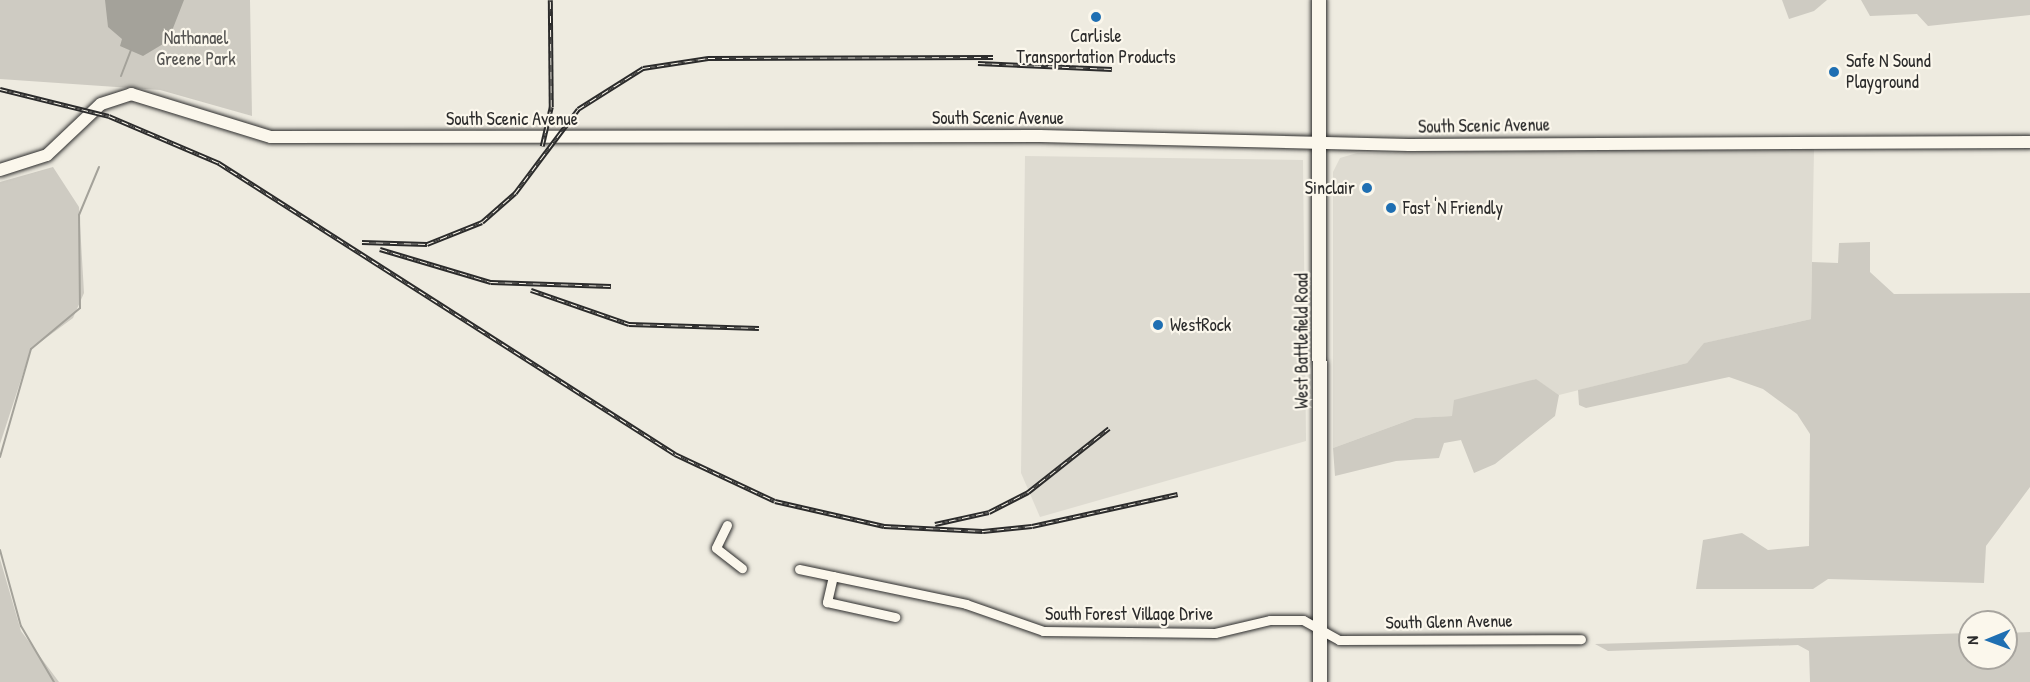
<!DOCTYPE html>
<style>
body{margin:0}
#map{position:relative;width:2030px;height:682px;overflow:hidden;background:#eeebe0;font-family:"Patrick Hand",sans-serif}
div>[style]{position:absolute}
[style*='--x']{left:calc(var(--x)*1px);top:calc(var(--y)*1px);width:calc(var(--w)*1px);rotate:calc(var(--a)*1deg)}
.built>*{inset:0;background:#dedbd1}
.green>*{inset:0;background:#cecbc2}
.water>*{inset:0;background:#a4a29a}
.stream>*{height:2px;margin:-1px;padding:0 1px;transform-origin:1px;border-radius:1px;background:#a4a29a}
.roads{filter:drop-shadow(0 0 2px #2b2b2b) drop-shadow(0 0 2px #2b2b2b)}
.street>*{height:9px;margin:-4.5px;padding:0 4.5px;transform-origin:4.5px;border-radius:4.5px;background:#fbf7ec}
.secondary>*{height:12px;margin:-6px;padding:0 6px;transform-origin:6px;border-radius:6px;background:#fbf7ec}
.primary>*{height:14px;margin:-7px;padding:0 7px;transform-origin:7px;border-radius:7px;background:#fbf7ec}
.rail>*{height:4.5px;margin-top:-2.25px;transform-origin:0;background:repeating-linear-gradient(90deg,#fbf7ec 0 7px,#2b2b2b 0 14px);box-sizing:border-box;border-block:2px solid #2b2b2b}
.dots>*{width:16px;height:16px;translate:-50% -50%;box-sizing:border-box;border:3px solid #fbf7ec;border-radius:50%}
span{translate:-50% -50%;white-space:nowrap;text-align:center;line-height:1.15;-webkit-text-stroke:4.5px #fbf7ec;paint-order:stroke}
.poi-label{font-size:18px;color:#2b2b2b}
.left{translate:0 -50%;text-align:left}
.right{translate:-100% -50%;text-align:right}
.park-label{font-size:18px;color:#545351}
.street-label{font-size:18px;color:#2b2b2b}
.north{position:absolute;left:1958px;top:610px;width:60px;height:60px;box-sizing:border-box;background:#fbf7ec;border:2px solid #a8a59f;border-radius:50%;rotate:269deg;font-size:16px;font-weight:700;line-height:24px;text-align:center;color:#2b2b2b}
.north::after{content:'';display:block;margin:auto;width:21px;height:27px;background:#1f6fb2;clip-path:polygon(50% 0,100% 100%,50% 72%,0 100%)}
</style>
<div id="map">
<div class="built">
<i style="clip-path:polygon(1814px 149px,1811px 319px,1705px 343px,1687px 363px,1559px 395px,1535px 379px,1453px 416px,1415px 418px,1333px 448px,1333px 172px,1340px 158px,1357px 153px)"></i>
<i style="clip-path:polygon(1025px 156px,1303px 160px,1306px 441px,1040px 517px,1021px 473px)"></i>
</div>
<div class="green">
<i style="clip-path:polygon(0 0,250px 0,252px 116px,160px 90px,0 79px)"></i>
<i style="clip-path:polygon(1782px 0,1827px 0,1814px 11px,1789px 19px)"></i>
<i style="clip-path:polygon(1861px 0,2030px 0,2030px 15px,1928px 26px,1917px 14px,1870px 16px)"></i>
<i style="clip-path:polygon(53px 167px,79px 207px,84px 293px,73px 318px,31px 349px,0 444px,0 182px)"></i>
<i style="clip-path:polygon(1870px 242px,1870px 272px,1894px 294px,2030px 293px,2030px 487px,1986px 546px,1984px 583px,1828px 579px,1813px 589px,1696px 589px,1703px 540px,1742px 533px,1768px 550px,1809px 546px,1810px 434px,1797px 414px,1763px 389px,1729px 377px,1586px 408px,1579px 405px,1578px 390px,1687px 363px,1704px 343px,1811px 319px,1812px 262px,1838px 263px,1839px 243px)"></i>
<i style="clip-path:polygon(1536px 379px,1559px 395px,1555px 416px,1495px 464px,1474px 473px,1461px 440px,1444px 443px,1439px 458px,1396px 461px,1335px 476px,1333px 448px,1415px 418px,1452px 416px,1454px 400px)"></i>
<i style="clip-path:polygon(0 559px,21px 631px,59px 682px,0 682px)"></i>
<i style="clip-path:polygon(2030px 632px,2030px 682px,1810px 682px,1809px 651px,1798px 645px,1608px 651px,1595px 644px,1970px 633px,1970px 658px,2006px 658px,2006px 633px)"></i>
</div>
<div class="water">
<i style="clip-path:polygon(105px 0,184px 0,168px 41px,143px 56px,120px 46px,122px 39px,108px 27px)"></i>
</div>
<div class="stream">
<i style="--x:121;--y:76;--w:28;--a:-69"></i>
<i style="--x:0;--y:457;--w:112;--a:-74"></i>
<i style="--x:31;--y:349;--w:64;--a:-39.9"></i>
<i style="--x:80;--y:308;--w:93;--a:-90.6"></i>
<i style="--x:79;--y:215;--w:52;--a:-67.4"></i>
<i style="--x:0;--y:550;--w:79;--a:74.6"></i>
<i style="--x:21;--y:626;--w:65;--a:59.5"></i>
</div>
<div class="roads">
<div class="street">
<i style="--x:727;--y:525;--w:25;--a:116"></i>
<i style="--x:716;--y:548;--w:33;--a:38"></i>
<i style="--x:799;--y:569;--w:171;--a:11.8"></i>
<i style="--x:966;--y:604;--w:82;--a:19.3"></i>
<i style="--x:1043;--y:631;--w:172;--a:0.7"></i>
<i style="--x:1215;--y:633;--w:57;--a:-13.3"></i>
<i style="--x:1270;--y:620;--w:33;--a:0"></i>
<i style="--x:1303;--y:620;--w:41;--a:29.1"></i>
<i style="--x:1339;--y:640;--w:242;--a:-0.2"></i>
<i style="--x:833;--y:576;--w:27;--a:103"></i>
<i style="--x:827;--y:602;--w:70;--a:12.4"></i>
</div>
<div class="secondary">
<i style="--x:0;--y:170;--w:49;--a:-17.7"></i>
<i style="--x:47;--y:155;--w:74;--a:-43.4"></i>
<i style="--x:101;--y:104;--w:32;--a:-18"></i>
<i style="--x:131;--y:94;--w:146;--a:17.1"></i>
<i style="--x:271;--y:137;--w:769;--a:-0.07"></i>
<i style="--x:1040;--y:136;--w:369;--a:1.4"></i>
<i style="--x:1409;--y:145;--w:621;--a:-0.28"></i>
</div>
<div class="primary">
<i style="--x:1319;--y:0;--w:682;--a:89.92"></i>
</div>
</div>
<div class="rail">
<i style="--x:978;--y:63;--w:134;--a:2.6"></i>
<i style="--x:0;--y:89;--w:112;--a:13.9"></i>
<i style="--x:109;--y:116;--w:120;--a:23.1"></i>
<i style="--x:219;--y:163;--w:541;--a:32.54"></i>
<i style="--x:675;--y:454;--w:110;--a:25.2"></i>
<i style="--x:775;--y:501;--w:112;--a:12.9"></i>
<i style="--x:884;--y:526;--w:99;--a:2.9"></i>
<i style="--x:983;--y:531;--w:49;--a:-5.8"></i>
<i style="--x:1032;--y:526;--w:149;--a:-12.4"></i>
<i style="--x:542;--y:146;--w:40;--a:-77"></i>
<i style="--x:551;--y:107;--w:107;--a:-90.5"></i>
<i style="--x:362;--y:242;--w:65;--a:1.8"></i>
<i style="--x:427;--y:244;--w:59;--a:-21.8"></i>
<i style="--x:482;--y:222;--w:44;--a:-41.3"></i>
<i style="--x:515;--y:193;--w:105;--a:-53.1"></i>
<i style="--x:578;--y:109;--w:77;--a:-32.2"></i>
<i style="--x:643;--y:68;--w:66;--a:-8.7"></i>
<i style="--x:708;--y:58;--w:285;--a:-0.2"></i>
<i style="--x:380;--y:249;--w:116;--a:16.6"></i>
<i style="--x:491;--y:282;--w:120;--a:1.9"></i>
<i style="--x:531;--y:290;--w:104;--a:19.1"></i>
<i style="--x:629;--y:324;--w:130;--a:1.8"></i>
<i style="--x:935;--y:524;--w:55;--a:-12.5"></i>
<i style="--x:989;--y:512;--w:44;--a:-27.1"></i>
<i style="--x:1028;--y:492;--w:103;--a:-38.3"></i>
</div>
<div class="dots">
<i style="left:1096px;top:17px;background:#1f6fb2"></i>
<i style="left:1834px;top:72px;background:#1f6fb2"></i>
<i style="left:1367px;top:188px;background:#1f6fb2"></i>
<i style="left:1391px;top:208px;background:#1f6fb2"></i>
<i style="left:1158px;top:325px;background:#1f6fb2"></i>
</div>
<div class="poi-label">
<span style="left:1096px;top:47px">Carlisle<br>Transportation Products</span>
<span class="left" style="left:1846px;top:72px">Safe N Sound<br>Playground</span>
<span class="right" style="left:1355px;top:188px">Sinclair</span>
<span class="left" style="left:1403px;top:208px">Fast 'N Friendly</span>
<span class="left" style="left:1170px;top:325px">WestRock</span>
</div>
<div class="park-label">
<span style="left:196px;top:49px">Nathanael<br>Greene Park</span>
</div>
<div class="street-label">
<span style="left:998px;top:118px">South Scenic Avenue</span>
<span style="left:512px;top:119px">South Scenic Avenue</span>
<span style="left:1484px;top:126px;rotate:-1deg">South Scenic Avenue</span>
<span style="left:1302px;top:341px;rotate:-90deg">West Battlefield Road</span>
<span style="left:1129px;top:614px">South Forest Village Drive</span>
<span style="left:1449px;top:622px;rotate:-1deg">South Glenn Avenue</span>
</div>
<div class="north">N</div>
</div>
